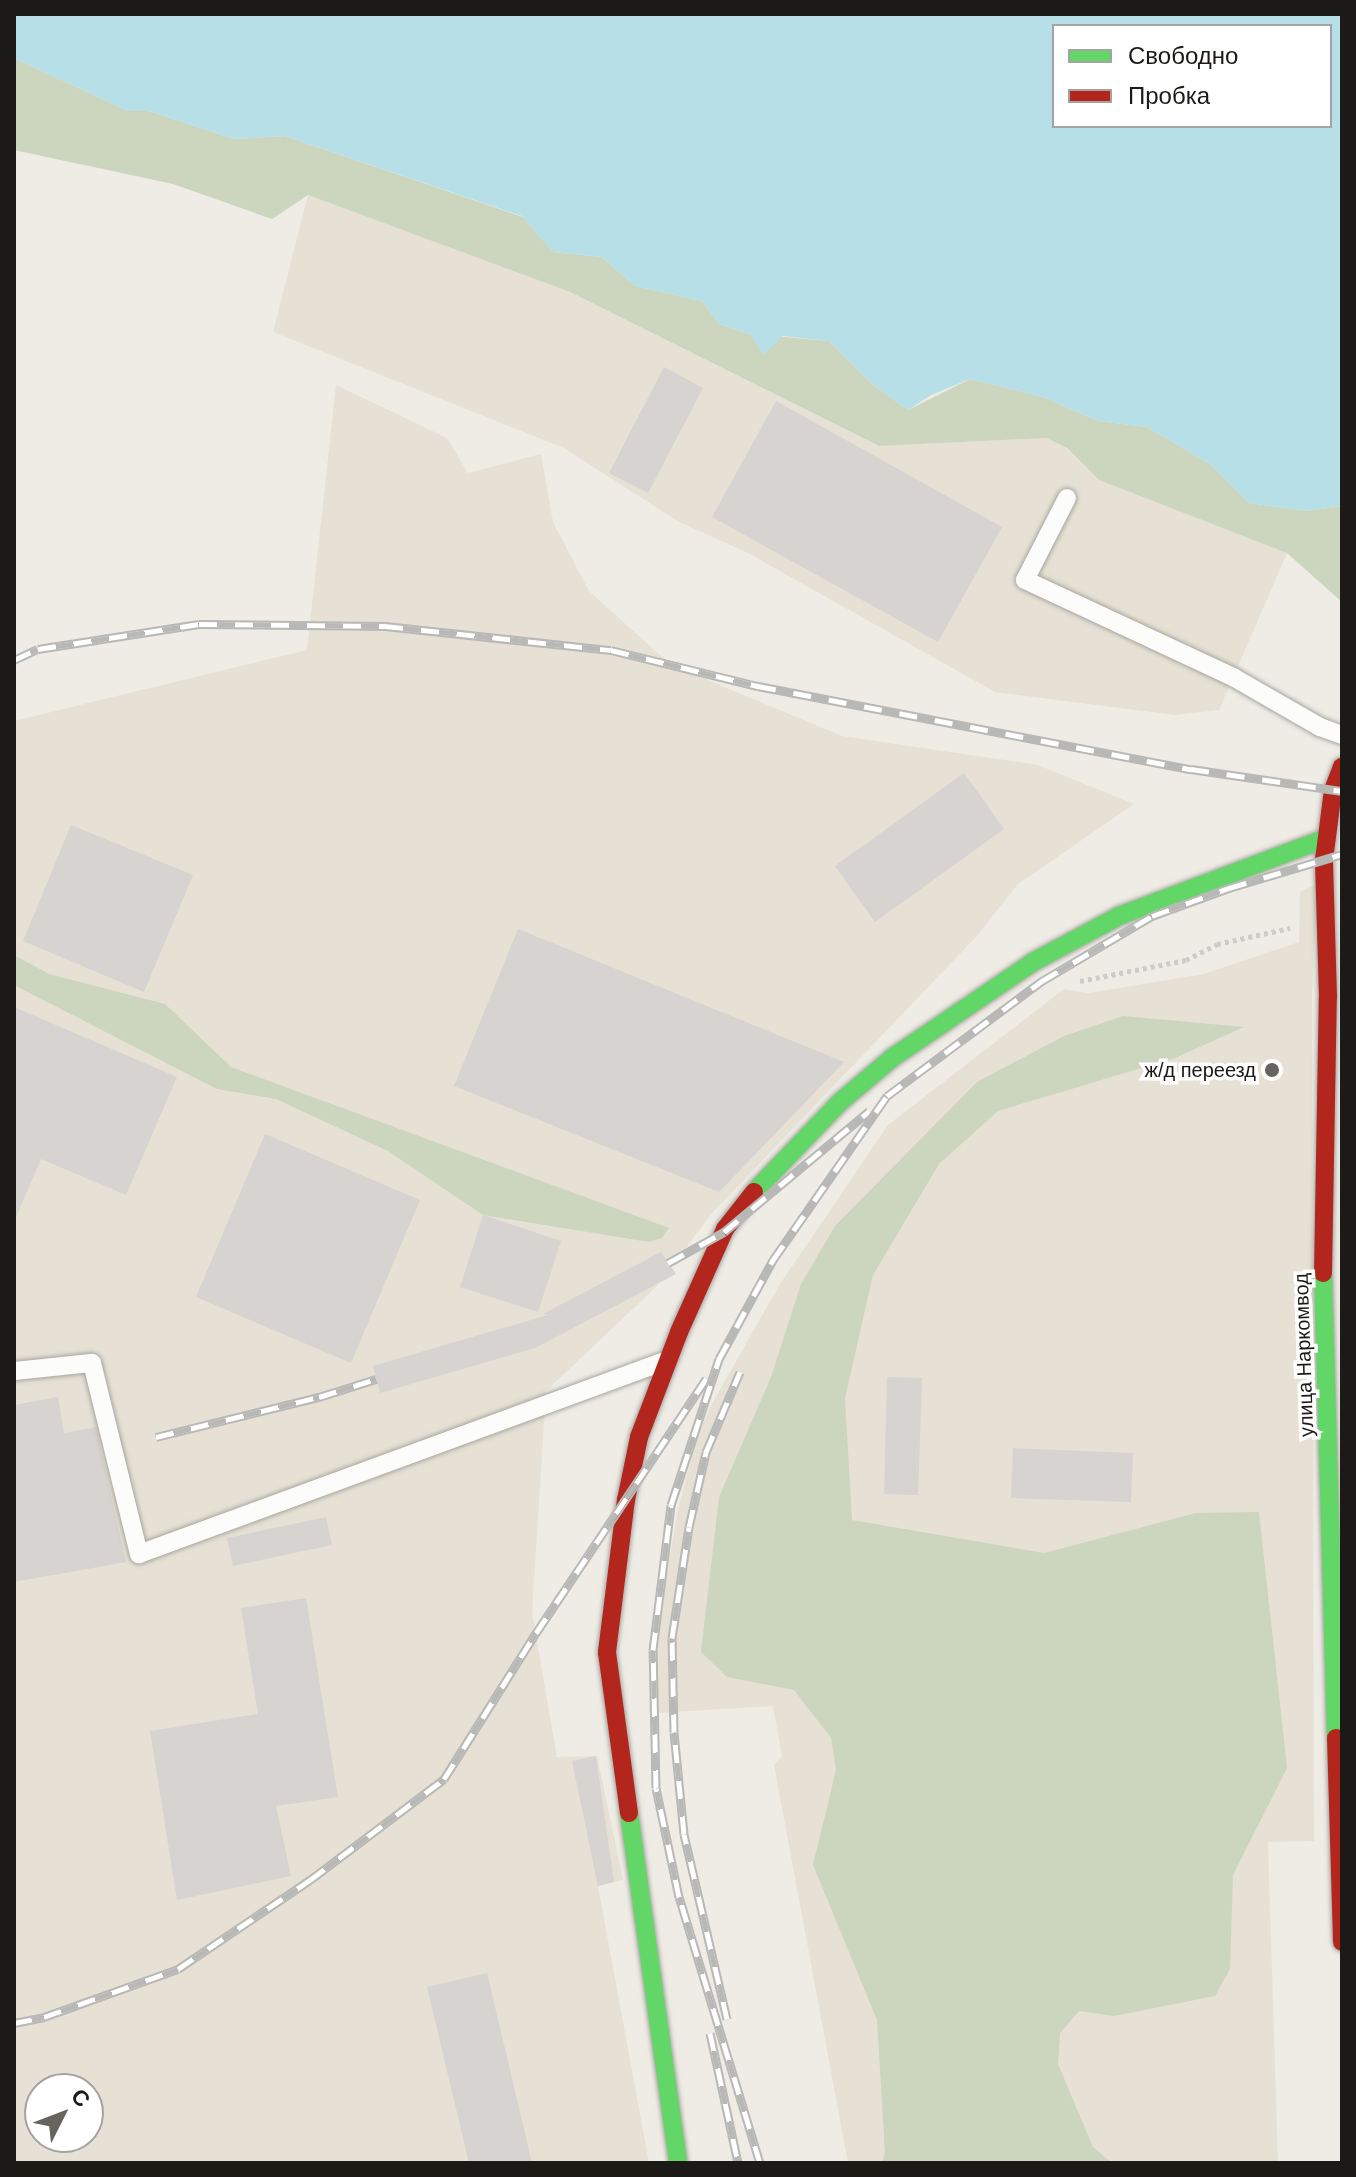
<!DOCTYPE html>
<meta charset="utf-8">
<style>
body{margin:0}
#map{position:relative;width:1356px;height:2177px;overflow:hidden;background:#eeece5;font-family:Arial,sans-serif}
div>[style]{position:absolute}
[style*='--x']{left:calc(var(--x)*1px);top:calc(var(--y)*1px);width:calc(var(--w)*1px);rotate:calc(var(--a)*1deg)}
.built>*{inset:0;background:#e6e1d4}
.green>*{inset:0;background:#ccd5be}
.water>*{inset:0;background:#b6dfe7}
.building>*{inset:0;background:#d6d3d0}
.path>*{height:5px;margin-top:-2.5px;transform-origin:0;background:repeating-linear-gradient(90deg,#ccccca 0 4px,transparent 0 8px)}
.roads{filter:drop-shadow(0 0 2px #a8a6a1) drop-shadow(0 0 2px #a8a6a1)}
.lane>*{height:18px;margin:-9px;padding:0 9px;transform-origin:9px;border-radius:9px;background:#fcfcfb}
.fast>*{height:18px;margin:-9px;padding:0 9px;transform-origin:9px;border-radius:9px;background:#63d668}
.jam>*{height:18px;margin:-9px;padding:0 9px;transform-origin:9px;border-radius:9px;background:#b3261e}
.rail>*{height:9px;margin-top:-4.5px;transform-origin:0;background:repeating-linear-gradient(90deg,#fff 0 18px,#b8b8b6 0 36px);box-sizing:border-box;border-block:2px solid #b8b8b6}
.dots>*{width:22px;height:22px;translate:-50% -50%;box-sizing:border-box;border:4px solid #fff;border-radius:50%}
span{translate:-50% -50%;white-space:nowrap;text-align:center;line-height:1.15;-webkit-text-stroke:7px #fff;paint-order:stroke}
.poi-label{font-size:20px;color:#1c1a16}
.right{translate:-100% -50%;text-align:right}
.street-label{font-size:20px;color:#1c1a16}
.frame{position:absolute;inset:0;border:16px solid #1c1a16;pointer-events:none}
.legend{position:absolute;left:1052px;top:24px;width:280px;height:104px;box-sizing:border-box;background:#fff;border:2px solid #a4a3a2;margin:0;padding:10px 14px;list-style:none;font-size:24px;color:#1c1a16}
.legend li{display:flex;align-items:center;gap:16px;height:40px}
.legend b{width:40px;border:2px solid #a4a3a2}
.north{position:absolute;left:24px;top:2073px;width:80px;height:80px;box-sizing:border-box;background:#fff;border:2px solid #a4a3a2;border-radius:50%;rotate:48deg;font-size:22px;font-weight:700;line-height:32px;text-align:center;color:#1c1a16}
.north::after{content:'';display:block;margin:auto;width:28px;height:36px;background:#66645e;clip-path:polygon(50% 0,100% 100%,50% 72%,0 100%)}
</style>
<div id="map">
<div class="built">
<i style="clip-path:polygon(308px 195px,570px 292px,878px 446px,1046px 438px,1066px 448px,1099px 480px,1287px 553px,1219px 710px,1175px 715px,995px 692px,746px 552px,679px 522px,564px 448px,273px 332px)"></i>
<i style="clip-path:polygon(evenodd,336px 385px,447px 438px,468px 473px,541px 454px,553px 522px,589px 591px,671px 665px,842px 736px,1038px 765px,1134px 804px,1018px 884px,975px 938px,713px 1212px,656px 1287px,546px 1391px,532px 1613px,557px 1757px,597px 1756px,623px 1880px,598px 1886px,649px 2163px,14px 2163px,14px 721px,307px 650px,336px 385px,40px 2089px,88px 2089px,88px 2137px,40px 2137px,40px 2089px)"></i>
<i style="clip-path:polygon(1317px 884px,1312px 993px,1314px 1841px,1268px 1842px,1278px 2163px,848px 2163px,774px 1765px,782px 1757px,773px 1706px,657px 1713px,657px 1661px,665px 1584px,678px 1510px,696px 1441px,710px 1407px,780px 1284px,888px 1125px,1064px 989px,1088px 993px,1204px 974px,1299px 942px,1300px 892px)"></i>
</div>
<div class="green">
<i style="clip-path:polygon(14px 58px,128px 111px,149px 111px,234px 139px,285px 136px,523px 217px,553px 252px,602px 257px,635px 286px,702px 301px,719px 324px,750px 334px,829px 341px,872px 384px,908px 410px,970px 379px,1043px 397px,1098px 421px,1147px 427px,1210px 464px,1249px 503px,1307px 511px,1342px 506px,1342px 602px,1287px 553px,1099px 480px,1067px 448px,1046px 438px,879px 446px,570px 292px,308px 195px,272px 219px,173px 184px,14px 150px)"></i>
<i style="clip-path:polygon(14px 955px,49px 974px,165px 1004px,231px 1067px,669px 1228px,662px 1238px,649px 1242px,483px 1215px,388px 1151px,276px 1099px,217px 1089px,14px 985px)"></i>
<i style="clip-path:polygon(1123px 1016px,1244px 1027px,1175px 1058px,998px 1111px,939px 1164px,873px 1275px,845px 1398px,852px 1520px,1044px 1553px,1196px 1513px,1259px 1512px,1287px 1768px,1233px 1875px,1230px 1969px,1215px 1996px,1114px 2016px,1079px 2011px,1060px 2033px,1058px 2064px,1093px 2147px,1112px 2163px,882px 2163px,885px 2152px,877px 2020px,813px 1865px,836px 1770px,831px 1738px,794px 1690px,727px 1677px,701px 1652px,719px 1497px,771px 1377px,801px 1284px,835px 1226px,977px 1082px,1064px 1036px)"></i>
</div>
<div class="water">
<i style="clip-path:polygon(evenodd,14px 14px,1342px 14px,1342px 506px,1307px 511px,1249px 503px,1210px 464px,1147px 427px,1098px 421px,1043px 397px,970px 379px,931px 395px,908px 410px,872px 384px,829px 341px,783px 336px,763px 355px,750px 334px,719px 324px,702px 301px,635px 286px,602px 257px,553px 252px,522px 216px,285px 136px,234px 139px,149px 111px,128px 111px,14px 58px,14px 14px,1054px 26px,1330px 26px,1330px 126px,1054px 126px,1054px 26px)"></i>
</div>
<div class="building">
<i style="clip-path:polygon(664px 367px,703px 388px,648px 493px,609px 473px)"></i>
<i style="clip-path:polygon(776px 401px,1002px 527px,938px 642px,712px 517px)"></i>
<i style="clip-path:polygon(964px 773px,1004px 829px,875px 922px,835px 866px)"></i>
<i style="clip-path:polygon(71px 825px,193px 875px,144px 992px,23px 941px)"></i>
<i style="clip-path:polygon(518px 929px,844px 1062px,719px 1192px,454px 1086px)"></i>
<i style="clip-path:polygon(14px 1007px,177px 1077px,126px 1195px,41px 1159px,14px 1222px)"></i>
<i style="clip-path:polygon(265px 1134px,420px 1200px,351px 1363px,196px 1297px)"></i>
<i style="clip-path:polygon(483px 1215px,561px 1241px,538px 1312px,460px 1287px)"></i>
<i style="clip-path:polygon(661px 1252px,676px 1274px,535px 1348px,380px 1393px,373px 1366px,548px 1315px,543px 1314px)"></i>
<i style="clip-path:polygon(887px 1377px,922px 1378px,918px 1495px,884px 1494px)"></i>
<i style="clip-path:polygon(58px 1397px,64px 1433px,96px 1427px,126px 1562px,14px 1582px,14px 1405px)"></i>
<i style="clip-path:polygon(1013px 1448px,1133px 1453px,1131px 1502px,1011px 1498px)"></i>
<i style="clip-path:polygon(326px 1517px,332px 1545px,233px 1566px,227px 1538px)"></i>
<i style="clip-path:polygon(306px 1598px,338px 1797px,276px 1806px,291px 1876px,177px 1900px,150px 1731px,258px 1714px,241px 1608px)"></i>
<i style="clip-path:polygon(596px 1756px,614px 1882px,598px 1886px,572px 1761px)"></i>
<i style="clip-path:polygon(487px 1973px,532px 2163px,469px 2163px,427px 1987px)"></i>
</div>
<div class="path">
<i style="--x:1080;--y:981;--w:108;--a:-11.2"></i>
<i style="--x:1186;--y:960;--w:35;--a:-27"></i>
<i style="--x:1217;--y:944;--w:75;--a:-12.4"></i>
</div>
<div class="roads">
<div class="lane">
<i style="--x:1067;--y:498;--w:92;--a:117.1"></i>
<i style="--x:1025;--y:580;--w:230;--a:25"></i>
<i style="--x:1233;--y:677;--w:100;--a:29.9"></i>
<i style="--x:1320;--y:727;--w:23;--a:20"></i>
<i style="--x:14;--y:1371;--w:78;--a:-5.9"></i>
<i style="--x:92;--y:1363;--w:197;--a:76.2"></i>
<i style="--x:139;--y:1554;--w:557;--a:-20.16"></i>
</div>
<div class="fast">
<i style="--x:754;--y:1192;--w:124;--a:-46.3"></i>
<i style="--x:840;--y:1102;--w:68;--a:-40.2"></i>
<i style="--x:892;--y:1058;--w:171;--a:-34.2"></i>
<i style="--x:1033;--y:962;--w:98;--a:-28.1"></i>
<i style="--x:1119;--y:916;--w:221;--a:-20.6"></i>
<i style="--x:1323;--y:1273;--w:465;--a:88.4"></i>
<i style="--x:629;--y:1813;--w:353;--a:82"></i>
</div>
<div class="jam">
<i style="--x:1323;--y:1273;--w:276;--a:-89"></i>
<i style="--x:1328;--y:997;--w:137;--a:-91.7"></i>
<i style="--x:1324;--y:860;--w:71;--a:-82.7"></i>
<i style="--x:1333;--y:790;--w:25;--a:-69"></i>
<i style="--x:1336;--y:1738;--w:204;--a:88.3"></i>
<i style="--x:629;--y:1813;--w:162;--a:-97.8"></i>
<i style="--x:607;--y:1652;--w:153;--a:-82.9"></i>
<i style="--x:626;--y:1500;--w:64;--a:-78.3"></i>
<i style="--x:639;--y:1437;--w:112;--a:-69.1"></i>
<i style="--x:679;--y:1332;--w:113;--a:-65.9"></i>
<i style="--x:725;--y:1229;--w:47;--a:-51.9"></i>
</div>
</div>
<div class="rail">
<i style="--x:14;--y:660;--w:26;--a:-25"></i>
<i style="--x:38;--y:649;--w:163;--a:-8.8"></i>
<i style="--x:199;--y:624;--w:186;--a:0.6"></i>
<i style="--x:385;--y:626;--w:227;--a:6.1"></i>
<i style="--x:611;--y:650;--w:151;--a:13.8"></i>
<i style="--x:758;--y:686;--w:441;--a:10.9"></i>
<i style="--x:1191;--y:769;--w:153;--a:8.3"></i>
<i style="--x:668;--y:1263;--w:64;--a:-29"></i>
<i style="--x:724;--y:1232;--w:189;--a:-39.8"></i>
<i style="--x:156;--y:1437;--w:168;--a:-13.8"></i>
<i style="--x:319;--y:1397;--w:60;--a:-17.5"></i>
<i style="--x:727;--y:2019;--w:190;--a:-103.1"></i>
<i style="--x:684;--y:1834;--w:102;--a:-95.6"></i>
<i style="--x:674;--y:1732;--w:94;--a:-91.2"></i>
<i style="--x:672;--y:1638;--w:112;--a:-81.3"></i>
<i style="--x:689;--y:1527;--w:77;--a:-77.2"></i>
<i style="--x:706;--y:1452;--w:87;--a:-67"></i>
<i style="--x:14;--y:2023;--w:31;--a:-11"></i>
<i style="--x:44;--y:2017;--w:142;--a:-19.7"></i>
<i style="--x:178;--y:1969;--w:159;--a:-34"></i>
<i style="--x:310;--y:1880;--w:168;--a:-37"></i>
<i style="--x:444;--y:1779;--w:173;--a:-57.8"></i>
<i style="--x:536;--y:1633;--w:306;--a:-56.2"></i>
<i style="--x:710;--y:2033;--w:133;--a:77.8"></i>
<i style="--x:760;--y:2163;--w:278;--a:-106.9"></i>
<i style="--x:679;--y:1897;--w:111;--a:-101.9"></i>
<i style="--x:656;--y:1788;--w:138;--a:-91.2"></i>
<i style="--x:653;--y:1650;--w:146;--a:-82.9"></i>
<i style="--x:671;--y:1505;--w:154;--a:-71.8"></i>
<i style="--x:719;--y:1359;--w:113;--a:-61.4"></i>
<i style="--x:773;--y:1260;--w:200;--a:-55.2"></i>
<i style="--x:887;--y:1096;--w:193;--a:-36.6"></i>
<i style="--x:1042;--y:981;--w:128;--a:-30.6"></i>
<i style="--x:1152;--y:916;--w:82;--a:-20"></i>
<i style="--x:1229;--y:888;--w:118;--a:-16.7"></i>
</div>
<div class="dots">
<i style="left:1272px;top:1070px;background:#66645e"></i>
</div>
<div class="poi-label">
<span class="right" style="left:1256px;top:1070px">ж/д переезд</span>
</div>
<div class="street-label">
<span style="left:1304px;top:1355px;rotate:-92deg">улица Наркомвод</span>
</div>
<div class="frame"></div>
<ul class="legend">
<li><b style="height:10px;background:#63d668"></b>Свободно</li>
<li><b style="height:10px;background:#b3261e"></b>Пробка</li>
</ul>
<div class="north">С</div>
</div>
